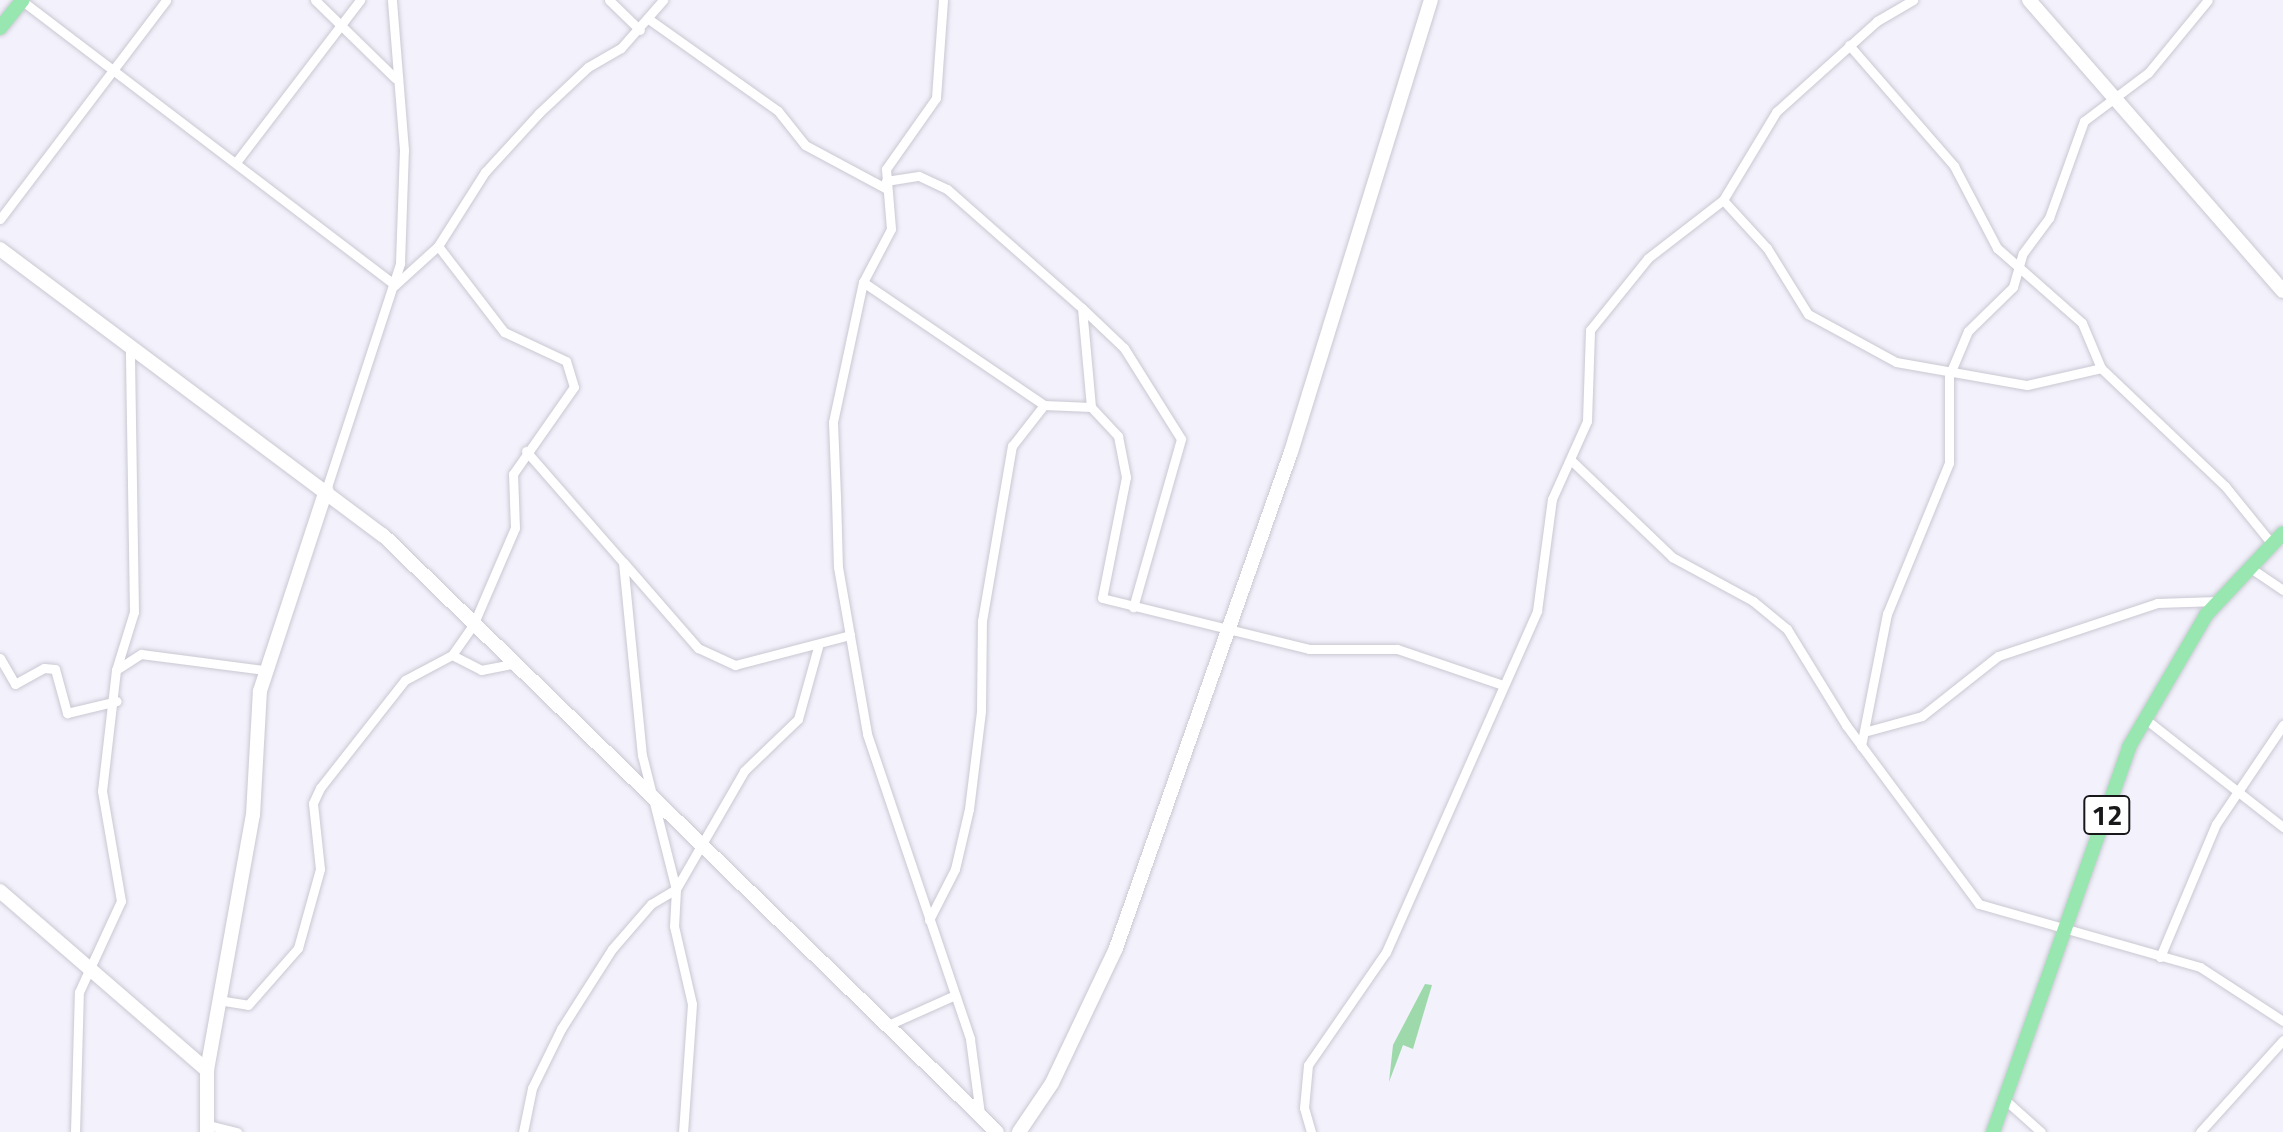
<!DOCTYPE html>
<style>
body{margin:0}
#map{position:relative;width:2283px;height:1132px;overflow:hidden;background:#f3f2fc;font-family:"Titillium Web",sans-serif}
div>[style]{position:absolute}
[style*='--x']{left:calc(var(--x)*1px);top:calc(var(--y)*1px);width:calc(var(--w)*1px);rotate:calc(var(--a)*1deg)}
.green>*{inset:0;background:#9ed9ab}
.roads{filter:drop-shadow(0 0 2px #c9c8d2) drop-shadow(0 0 2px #c9c8d2)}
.street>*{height:9px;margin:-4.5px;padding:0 4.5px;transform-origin:4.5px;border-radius:4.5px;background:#fff}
.secondary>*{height:14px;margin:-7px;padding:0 7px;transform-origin:7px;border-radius:7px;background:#fff}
.primary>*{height:14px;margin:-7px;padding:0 7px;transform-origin:7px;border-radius:7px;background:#98e7b1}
span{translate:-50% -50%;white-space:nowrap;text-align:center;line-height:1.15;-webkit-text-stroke:8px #fff;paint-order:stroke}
.shield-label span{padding:2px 6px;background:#fff;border:2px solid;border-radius:6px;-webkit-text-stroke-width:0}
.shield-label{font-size:28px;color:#18171a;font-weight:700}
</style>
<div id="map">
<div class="green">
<i style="clip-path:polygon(1425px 984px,1432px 985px,1413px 1049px,1403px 1045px,1389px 1082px,1393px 1045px)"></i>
</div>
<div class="roads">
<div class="street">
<i style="--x:21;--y:0;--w:470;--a:37.3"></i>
<i style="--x:315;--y:0;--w:112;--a:44.3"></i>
<i style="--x:609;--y:0;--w:43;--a:44.1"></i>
<i style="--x:943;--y:0;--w:98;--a:94.1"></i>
<i style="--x:936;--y:98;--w:87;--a:125.2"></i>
<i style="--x:886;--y:169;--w:60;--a:85.2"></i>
<i style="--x:891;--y:229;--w:60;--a:117.8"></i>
<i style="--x:863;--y:282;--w:143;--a:102.1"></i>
<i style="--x:833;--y:422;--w:75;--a:87.7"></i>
<i style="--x:836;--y:497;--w:70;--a:88.4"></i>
<i style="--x:838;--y:567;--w:169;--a:80.1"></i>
<i style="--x:867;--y:734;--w:322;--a:71.3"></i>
<i style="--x:970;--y:1039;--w:76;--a:82.4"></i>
<i style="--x:650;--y:20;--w:157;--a:35.4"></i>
<i style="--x:778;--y:111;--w:43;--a:51.5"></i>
<i style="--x:805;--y:145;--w:93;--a:28.2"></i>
<i style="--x:1849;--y:45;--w:160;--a:49"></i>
<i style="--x:1954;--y:166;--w:93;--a:62.3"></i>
<i style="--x:1997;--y:248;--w:113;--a:41.4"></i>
<i style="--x:2082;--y:323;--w:49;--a:67.1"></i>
<i style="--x:2101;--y:368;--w:171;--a:43.6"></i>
<i style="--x:2225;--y:486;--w:75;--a:51"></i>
<i style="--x:237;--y:161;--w:203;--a:-52.6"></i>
<i style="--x:886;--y:181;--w:33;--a:-9"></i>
<i style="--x:919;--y:176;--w:31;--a:25"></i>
<i style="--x:947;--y:189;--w:180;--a:41.4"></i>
<i style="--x:1082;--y:308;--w:99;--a:84.8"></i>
<i style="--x:1091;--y:407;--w:40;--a:47"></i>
<i style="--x:1118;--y:436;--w:42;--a:79"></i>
<i style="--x:1126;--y:477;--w:123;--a:101.2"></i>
<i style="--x:1102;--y:598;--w:213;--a:13.8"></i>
<i style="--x:1309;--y:649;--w:88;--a:0"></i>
<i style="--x:1397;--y:649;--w:112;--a:18.8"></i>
<i style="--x:1723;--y:200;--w:65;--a:47.5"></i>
<i style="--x:1767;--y:248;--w:78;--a:58.2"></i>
<i style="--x:1808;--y:314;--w:100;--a:28.6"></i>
<i style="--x:1896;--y:362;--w:133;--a:10"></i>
<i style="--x:2027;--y:385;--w:76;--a:-12.9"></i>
<i style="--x:0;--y:219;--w:275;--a:-52.8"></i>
<i style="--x:863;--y:282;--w:219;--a:34.2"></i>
<i style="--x:1044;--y:405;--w:47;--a:2.4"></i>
<i style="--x:395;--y:285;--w:58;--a:-42.2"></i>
<i style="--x:438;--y:246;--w:88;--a:-57.6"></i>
<i style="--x:485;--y:172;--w:80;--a:-47.5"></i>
<i style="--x:539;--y:113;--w:67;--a:-43.2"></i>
<i style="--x:588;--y:67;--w:38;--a:-30"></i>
<i style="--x:621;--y:48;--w:64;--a:-48.8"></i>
<i style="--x:1083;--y:309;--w:57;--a:43.6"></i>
<i style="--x:1124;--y:348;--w:107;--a:57.9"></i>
<i style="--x:1181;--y:439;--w:175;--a:105.9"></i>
<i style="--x:526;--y:451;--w:147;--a:48.9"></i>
<i style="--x:623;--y:562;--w:194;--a:84.4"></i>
<i style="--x:642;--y:755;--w:138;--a:75.8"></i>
<i style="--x:676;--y:889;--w:37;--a:93"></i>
<i style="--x:674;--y:926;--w:80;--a:77"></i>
<i style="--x:692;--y:1004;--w:128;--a:94"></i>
<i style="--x:1572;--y:461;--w:139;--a:43.8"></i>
<i style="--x:1672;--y:557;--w:92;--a:28.5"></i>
<i style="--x:1753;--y:601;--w:44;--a:39.5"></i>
<i style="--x:1787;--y:629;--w:113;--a:58.4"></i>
<i style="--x:1846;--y:725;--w:223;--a:53.4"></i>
<i style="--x:1979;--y:904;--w:230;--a:15.9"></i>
<i style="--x:2200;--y:967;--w:99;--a:33"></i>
<i style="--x:326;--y:490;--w:239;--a:-71.9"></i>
<i style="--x:400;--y:263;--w:113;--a:-88"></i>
<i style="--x:404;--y:150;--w:150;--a:-94.6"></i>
<i style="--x:624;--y:563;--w:113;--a:49"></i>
<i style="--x:698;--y:648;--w:41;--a:24.7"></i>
<i style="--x:735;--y:665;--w:119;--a:-14.6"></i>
<i style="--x:2249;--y:567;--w:41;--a:34.1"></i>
<i style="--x:452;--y:655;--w:33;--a:27"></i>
<i style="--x:481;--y:670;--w:36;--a:-11"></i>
<i style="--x:0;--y:658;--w:30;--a:60"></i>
<i style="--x:15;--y:684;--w:33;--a:-29"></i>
<i style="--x:44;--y:668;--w:11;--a:5"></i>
<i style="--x:55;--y:669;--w:46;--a:74.7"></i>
<i style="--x:67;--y:713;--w:51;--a:-13.5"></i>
<i style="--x:116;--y:670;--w:30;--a:-33"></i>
<i style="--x:141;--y:654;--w:125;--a:7.4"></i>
<i style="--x:2144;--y:718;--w:177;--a:38.1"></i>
<i style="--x:1864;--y:732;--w:60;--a:-15.4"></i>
<i style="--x:1922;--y:716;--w:97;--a:-38.3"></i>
<i style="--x:1998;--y:656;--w:168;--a:-18.4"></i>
<i style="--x:2157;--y:603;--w:60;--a:-1.9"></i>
<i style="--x:1861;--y:746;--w:135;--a:-78.9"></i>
<i style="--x:1887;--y:614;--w:163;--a:-67.7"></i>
<i style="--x:1949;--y:463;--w:87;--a:-90"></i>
<i style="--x:1949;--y:376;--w:49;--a:-67.1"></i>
<i style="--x:1968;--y:331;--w:63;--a:-44.4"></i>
<i style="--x:2013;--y:287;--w:35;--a:-74"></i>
<i style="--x:2023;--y:253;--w:44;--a:-53.4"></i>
<i style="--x:2049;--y:218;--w:103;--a:-70.2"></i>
<i style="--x:2084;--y:121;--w:80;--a:-36.9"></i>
<i style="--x:2148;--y:73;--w:94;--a:-50.6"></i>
<i style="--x:929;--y:920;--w:57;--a:-63"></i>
<i style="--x:955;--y:869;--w:62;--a:-76.9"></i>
<i style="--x:969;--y:809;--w:99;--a:-83"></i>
<i style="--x:981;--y:711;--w:90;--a:-89.4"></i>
<i style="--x:982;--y:621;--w:178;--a:-80.3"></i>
<i style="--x:1012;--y:446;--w:52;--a:-52"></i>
<i style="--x:2160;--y:957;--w:144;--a:-67.2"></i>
<i style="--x:2216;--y:824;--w:120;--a:-55.9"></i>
<i style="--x:218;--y:1000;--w:30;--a:9"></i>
<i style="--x:248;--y:1005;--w:76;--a:-48.7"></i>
<i style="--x:298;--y:948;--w:82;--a:-74.4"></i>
<i style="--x:320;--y:869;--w:66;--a:-96.1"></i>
<i style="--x:313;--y:803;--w:17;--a:-65"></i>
<i style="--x:320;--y:788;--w:137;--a:-51.8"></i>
<i style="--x:405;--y:680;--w:53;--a:-28"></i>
<i style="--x:452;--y:655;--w:39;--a:-55"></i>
<i style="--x:474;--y:623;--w:103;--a:-66.7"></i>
<i style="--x:515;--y:528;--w:54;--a:-92.1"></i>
<i style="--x:513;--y:474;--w:106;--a:-55"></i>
<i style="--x:574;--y:387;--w:27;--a:-107"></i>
<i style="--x:566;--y:361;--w:68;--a:-154.9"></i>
<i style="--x:504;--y:332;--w:108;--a:-127.5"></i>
<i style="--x:888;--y:1025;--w:73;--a:-24.1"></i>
<i style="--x:2003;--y:1098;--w:51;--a:41.8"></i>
<i style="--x:208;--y:1125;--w:30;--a:14"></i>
<i style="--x:75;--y:1132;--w:140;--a:-88.4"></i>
<i style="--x:79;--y:992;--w:100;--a:-65.2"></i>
<i style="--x:121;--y:901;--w:112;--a:-99.8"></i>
<i style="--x:102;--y:791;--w:122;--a:-83.4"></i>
<i style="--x:116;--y:670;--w:61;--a:-72.8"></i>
<i style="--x:134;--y:612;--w:267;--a:-90.9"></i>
<i style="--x:523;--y:1132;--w:45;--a:-78.4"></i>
<i style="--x:532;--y:1088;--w:66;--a:-63.8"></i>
<i style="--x:561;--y:1029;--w:95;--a:-57.5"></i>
<i style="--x:612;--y:949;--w:60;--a:-49.1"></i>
<i style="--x:651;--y:904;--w:29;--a:-31"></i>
<i style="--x:676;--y:889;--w:136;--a:-60"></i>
<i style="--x:744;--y:771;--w:75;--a:-43.9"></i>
<i style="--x:798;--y:719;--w:75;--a:-74.5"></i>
<i style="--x:1311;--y:1132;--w:25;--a:-106"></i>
<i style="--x:1304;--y:1108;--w:43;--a:-84.7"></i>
<i style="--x:1308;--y:1065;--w:137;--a:-55.4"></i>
<i style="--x:1386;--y:952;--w:373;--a:-66.1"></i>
<i style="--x:1537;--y:611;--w:113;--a:-82.4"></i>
<i style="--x:1552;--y:499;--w:85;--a:-65.8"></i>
<i style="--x:1587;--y:421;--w:91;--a:-88.1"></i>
<i style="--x:1590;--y:330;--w:92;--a:-51.1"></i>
<i style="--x:1648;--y:258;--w:95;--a:-37.7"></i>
<i style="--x:1723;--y:200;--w:103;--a:-58.9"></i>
<i style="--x:1776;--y:112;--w:136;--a:-42"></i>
<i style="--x:1877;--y:21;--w:42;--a:-30.3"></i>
<i style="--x:2200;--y:1132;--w:124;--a:-47.9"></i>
</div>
<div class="secondary">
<i style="--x:2029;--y:0;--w:386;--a:48.9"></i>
<i style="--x:0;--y:249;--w:478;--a:36.8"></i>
<i style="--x:383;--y:535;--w:856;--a:44.2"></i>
<i style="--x:0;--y:891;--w:274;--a:40.9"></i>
<i style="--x:207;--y:1132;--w:62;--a:-90"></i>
<i style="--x:207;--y:1070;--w:259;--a:-79.8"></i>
<i style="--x:253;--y:815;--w:124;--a:-86.8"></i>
<i style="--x:260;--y:691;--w:212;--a:-71.8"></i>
<i style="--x:1019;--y:1132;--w:59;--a:-56"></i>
<i style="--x:1052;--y:1083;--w:149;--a:-64.6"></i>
<i style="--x:1116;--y:948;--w:526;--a:-70.57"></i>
<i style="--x:1291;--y:452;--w:473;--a:-72.8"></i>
</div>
<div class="primary">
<i style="--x:0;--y:28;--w:36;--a:-51"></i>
<i style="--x:1993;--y:1132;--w:408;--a:-70.5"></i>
<i style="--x:2129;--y:747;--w:153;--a:-59.7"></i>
<i style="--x:2206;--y:615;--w:112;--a:-46.8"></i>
</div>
</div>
<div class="shield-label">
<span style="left:2107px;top:815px">12</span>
</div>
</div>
